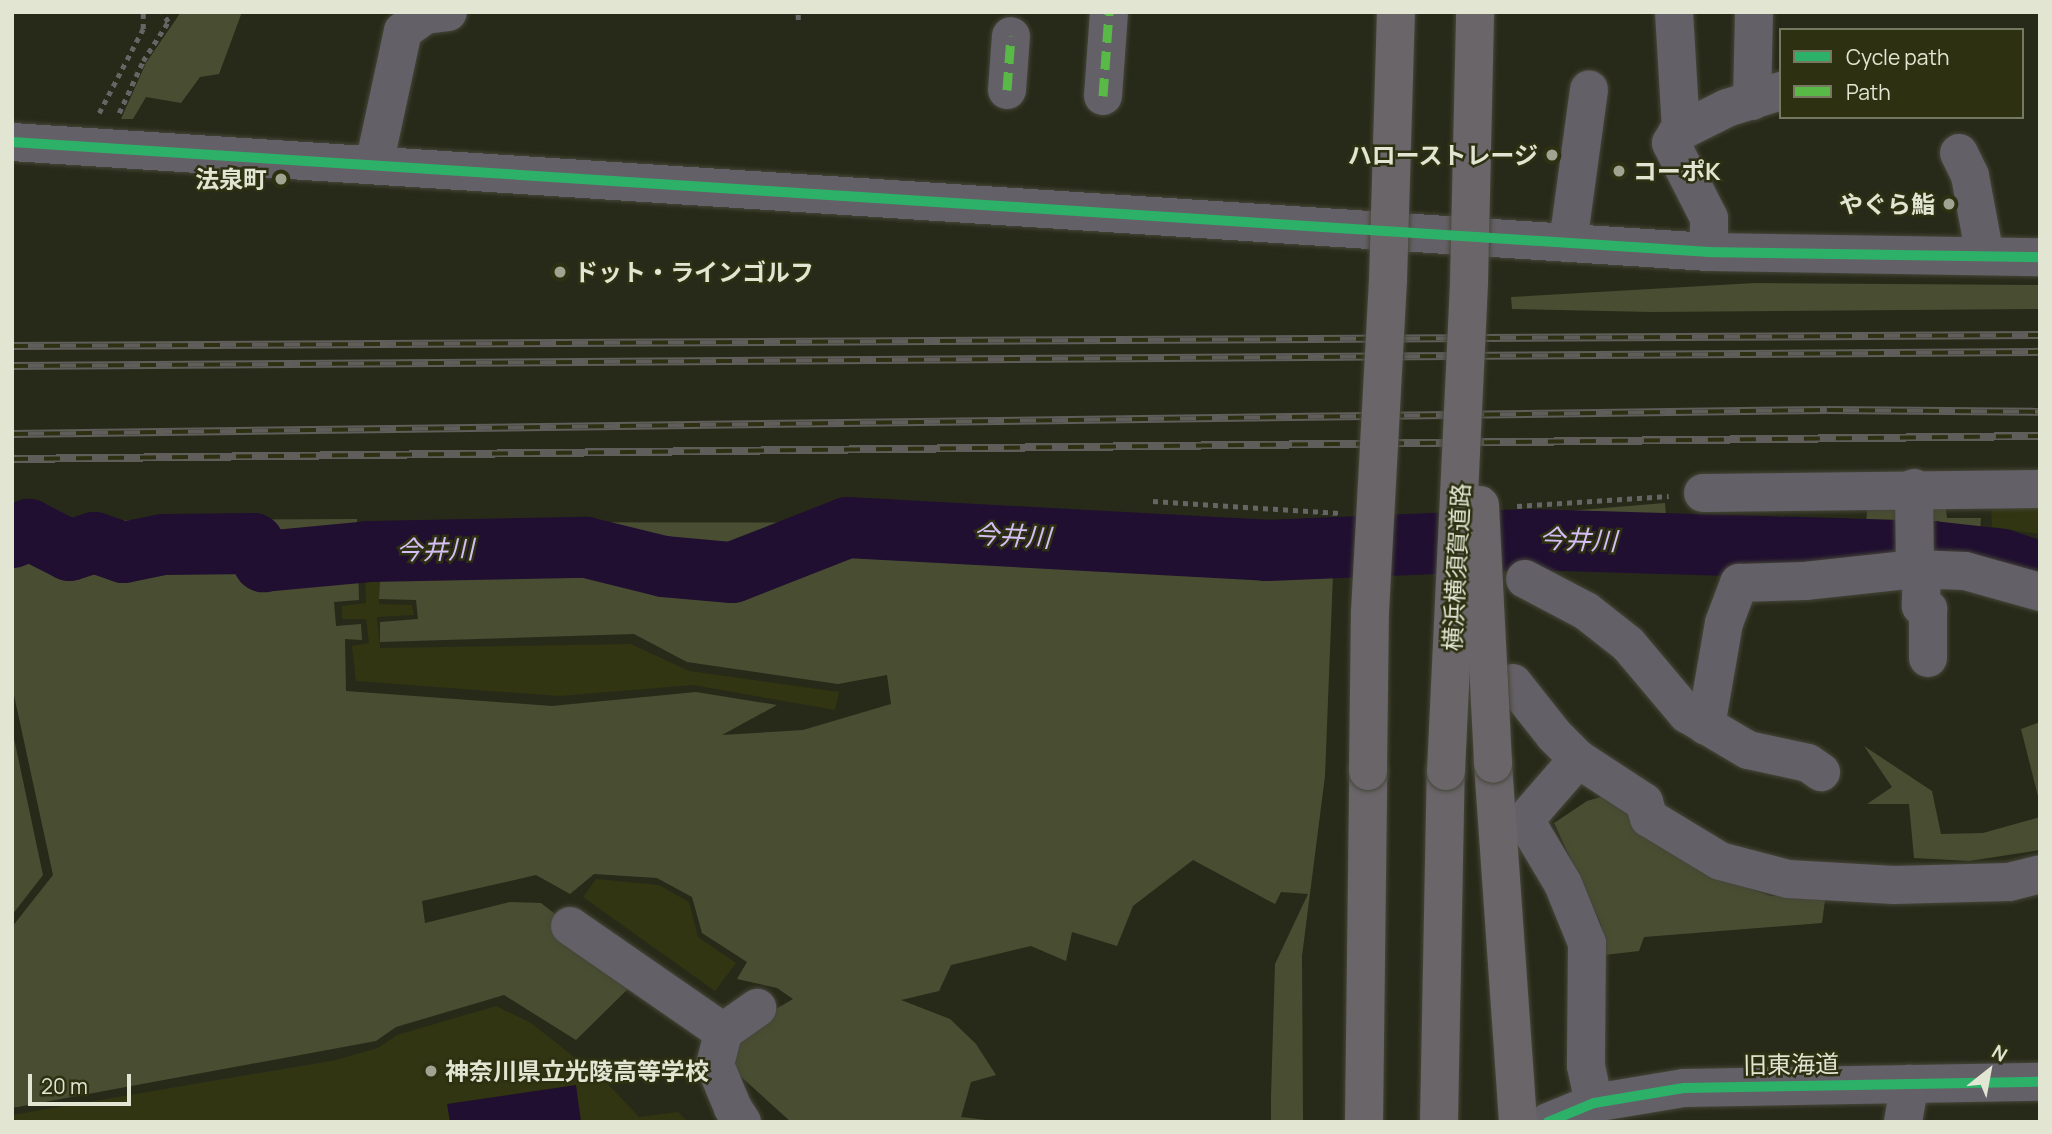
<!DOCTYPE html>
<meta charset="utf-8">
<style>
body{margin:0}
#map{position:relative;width:2052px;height:1134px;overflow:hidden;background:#282a19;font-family:Manrope,"Noto Sans JP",sans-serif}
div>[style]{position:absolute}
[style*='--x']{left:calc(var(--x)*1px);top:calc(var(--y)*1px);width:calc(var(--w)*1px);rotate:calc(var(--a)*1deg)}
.built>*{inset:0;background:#313511}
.green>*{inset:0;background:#494e32}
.water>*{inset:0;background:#200f30}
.river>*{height:61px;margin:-30.5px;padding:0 30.5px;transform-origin:30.5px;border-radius:30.5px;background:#200f30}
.path>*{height:4.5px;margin-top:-2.25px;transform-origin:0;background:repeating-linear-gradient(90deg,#666565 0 5px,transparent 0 10px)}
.roads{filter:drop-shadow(0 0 2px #454638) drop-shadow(0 0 2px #454638)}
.minor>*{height:38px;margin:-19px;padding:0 19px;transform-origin:19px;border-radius:19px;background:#646067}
.highway>*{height:38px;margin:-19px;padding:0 19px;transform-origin:19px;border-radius:19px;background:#696569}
.rail>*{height:8px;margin-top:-4px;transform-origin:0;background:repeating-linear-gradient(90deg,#2d3112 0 16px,#5f5e5a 0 32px);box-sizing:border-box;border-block:2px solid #5f5e5a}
.bridges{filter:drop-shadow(0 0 2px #454638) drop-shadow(0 0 2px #454638)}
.highway-bridge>*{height:38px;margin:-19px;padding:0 19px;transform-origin:19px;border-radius:19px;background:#696569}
.quiet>*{height:9px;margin-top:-4.5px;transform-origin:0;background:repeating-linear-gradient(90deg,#58b947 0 18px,transparent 0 27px)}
.cycleway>*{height:10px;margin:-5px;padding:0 5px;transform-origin:5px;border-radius:5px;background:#2db169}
.dots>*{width:19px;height:19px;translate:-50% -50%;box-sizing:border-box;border:4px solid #2d3112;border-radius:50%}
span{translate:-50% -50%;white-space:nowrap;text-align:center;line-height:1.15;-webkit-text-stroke:5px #2d3112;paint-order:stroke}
.poi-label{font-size:24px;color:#e1e5d2;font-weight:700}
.right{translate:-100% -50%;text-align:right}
.left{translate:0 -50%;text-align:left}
.street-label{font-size:24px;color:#e1e5d2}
.water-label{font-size:26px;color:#d5bdf6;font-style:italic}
.frame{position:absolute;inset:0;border:14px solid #e1e5d2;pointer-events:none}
.legend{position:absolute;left:1779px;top:28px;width:245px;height:91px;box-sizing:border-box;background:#2d3112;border:2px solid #75795f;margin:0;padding:9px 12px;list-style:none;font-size:21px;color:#e1e5d2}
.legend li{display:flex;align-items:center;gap:14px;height:35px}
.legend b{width:35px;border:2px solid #75795f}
.north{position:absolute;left:1954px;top:1036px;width:70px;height:70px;-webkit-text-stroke:5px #2d3112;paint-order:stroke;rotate:31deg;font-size:19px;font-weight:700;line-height:28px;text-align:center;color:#e1e5d2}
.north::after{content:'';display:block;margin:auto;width:24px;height:32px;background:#e1e5d2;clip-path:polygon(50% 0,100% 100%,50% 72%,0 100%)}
.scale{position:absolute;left:28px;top:1074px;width:103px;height:32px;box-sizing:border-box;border:4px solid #e1e5d2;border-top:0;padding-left:9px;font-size:21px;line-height:24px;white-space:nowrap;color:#e1e5d2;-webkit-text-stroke:5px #2d3112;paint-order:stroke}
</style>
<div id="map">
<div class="built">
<i style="clip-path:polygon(1991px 504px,2040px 507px,2040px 534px,1992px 527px)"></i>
<i style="clip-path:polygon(381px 522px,379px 604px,412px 605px,414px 615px,377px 617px,380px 648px,631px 644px,689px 671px,839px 692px,835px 710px,693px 685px,559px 696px,356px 681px,352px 646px,369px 643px,366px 619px,342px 619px,342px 606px,366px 603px,363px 523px)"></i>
<i style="clip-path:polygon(596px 879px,659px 885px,689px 902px,698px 937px,736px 963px,715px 991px,583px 897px)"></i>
<i style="clip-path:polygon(496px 1006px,531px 1023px,606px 1082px,639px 1117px,678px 1112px,688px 1122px,12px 1122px,12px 1115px,336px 1060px,378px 1048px,397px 1035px)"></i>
</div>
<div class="green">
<i style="clip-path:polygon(181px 12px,242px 12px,219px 74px,200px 77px,181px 103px,146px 97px,133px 119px,121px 119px,146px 63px)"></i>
<i style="clip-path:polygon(1755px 283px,2040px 285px,2040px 309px,1652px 312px,1512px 309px,1511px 297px)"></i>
<i style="clip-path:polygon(1944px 496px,1947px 518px,1981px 518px,1979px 545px,1959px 558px,1520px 547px,1519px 515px,1665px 503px,1666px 516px,1727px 524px,1784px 516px,1785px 530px,1866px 526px,1868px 497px)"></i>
<i style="clip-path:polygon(357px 519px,359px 600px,334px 602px,336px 626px,361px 624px,362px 640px,345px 639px,346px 691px,552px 706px,696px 692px,777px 705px,722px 735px,803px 730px,891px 704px,887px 675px,838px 684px,687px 662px,634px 634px,380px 642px,380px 622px,418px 619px,416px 600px,379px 599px,383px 522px,1335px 523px,1325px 776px,1302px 956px,1303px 1122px,1271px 1122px,1271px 1096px,1275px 964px,1308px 894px,1281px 892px,1275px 904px,1193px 860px,1133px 906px,1117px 946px,1072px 932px,1066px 961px,1031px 946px,985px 957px,951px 965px,939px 991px,901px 1000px,950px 1019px,976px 1044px,996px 1075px,971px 1082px,961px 1117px,1003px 1122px,791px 1122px,727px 1064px,750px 1024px,793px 999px,777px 988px,737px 979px,747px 962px,702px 933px,692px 897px,657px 878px,594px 874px,570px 894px,536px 875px,422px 901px,425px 923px,510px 902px,541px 903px,638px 979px,576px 1040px,504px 995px,396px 1027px,376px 1041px,12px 1108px,12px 927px,53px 875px,12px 686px,12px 521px)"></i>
<i style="clip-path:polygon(2040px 722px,2040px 804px,2021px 729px)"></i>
<i style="clip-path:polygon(12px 729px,43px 875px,12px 915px)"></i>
<i style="clip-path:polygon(1864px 746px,1932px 791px,1941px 834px,1983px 833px,2040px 817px,2040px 850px,1969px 861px,1914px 858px,1909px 804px,1867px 804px,1892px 787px)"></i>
<i style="clip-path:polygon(1614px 793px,1714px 876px,1771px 896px,1826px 893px,1822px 923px,1644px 937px,1639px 951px,1604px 955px,1601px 924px,1554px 823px,1587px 801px)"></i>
</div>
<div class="water">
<i style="clip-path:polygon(576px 1085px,581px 1122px,450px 1122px,447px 1104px)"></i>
</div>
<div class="river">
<i style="--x:12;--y:537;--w:18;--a:-27"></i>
<i style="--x:28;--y:529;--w:46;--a:27.1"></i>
<i style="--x:69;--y:550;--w:26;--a:-18"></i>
<i style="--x:94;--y:542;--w:31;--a:19"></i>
<i style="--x:123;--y:552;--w:41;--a:-11.3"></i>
<i style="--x:163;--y:544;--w:90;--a:-0.6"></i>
<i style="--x:253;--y:543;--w:21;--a:61"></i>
<i style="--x:263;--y:561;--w:106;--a:-5.4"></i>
<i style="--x:369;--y:551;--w:217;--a:-1.1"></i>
<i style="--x:586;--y:547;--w:79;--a:13.9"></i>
<i style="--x:663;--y:566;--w:69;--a:5"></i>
<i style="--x:732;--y:572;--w:123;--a:-21.4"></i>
<i style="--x:847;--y:527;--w:420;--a:3.1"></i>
<i style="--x:1266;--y:550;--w:263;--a:-2.4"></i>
<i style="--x:1529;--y:539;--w:403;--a:1.7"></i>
<i style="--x:1932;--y:551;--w:70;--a:6.5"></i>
<i style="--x:2002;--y:559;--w:40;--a:18.9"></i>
</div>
<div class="path">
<i style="--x:798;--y:20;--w:8;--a:-90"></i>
<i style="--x:99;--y:113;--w:95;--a:-62.4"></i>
<i style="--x:143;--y:29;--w:17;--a:-90"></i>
<i style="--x:119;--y:113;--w:57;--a:-65.2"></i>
<i style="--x:143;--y:61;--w:46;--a:-57.3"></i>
<i style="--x:168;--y:22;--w:12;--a:-121"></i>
<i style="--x:1153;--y:501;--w:187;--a:3.7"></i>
<i style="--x:1517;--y:506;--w:152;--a:-3.8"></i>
</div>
<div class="roads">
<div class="minor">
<i style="--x:1674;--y:12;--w:119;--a:86.6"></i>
<i style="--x:1007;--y:90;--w:54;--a:-85.8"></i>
<i style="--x:1103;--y:96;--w:84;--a:-85.9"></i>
<i style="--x:1752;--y:101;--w:89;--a:-88.7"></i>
<i style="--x:12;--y:142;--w:1701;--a:3.71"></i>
<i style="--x:1709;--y:252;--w:331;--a:0.9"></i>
<i style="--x:1959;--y:153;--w:25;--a:64"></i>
<i style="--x:1970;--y:176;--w:81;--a:79.4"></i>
<i style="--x:374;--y:165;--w:137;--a:-77.8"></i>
<i style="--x:403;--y:31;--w:27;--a:-36"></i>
<i style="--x:425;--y:15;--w:23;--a:-7"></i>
<i style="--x:1568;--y:243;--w:155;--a:-82.2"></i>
<i style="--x:1709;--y:252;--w:34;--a:-90"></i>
<i style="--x:1709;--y:218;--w:84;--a:-116.9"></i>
<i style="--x:1671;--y:143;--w:12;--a:-59"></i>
<i style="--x:1677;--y:133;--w:56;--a:-26.6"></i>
<i style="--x:1727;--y:108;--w:57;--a:-17.5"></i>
<i style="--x:1914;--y:488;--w:81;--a:89.3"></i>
<i style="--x:1703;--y:493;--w:337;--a:-0.7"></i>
<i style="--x:1922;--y:569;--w:37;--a:92"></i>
<i style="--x:1921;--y:606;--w:8;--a:23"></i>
<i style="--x:1928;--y:609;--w:49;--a:90"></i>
<i style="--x:1525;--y:579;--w:69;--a:27.7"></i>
<i style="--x:1586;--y:611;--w:53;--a:38.2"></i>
<i style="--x:1628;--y:644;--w:92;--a:49.9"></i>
<i style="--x:1687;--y:714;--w:71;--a:30.5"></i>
<i style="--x:1748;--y:750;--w:61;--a:12.2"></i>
<i style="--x:1808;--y:763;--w:16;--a:35"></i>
<i style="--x:1513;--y:683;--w:66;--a:51.7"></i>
<i style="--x:1554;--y:735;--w:34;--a:45"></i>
<i style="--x:1578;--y:759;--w:81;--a:131"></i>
<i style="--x:1525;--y:820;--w:74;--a:59.3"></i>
<i style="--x:1563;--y:884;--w:64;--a:67.9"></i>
<i style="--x:1587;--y:943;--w:123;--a:90.5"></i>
<i style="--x:1586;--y:1066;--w:38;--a:78"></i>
<i style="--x:1706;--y:726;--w:105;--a:-80.1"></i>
<i style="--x:1724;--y:623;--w:43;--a:-69.4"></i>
<i style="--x:1739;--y:583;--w:66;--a:-1.7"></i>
<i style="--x:1805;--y:581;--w:111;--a:-6.2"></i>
<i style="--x:1915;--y:569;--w:50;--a:2.3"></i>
<i style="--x:1965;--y:571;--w:78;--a:15.6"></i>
<i style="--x:1578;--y:759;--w:79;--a:33.1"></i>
<i style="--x:1644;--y:802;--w:17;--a:73"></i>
<i style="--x:1649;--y:818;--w:83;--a:31.2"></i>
<i style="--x:1720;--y:861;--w:70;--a:14.8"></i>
<i style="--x:1788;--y:879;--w:106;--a:3.2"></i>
<i style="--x:1894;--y:885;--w:115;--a:-1.5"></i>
<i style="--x:2009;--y:882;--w:32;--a:-14"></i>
<i style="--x:570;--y:926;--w:186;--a:34.7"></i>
<i style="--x:742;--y:1122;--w:17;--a:-123"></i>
<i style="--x:733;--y:1108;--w:47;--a:-112.7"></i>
<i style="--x:715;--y:1065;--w:34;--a:-76"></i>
<i style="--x:723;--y:1032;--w:42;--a:-35.2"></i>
<i style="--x:1548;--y:1122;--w:50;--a:-22.4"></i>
<i style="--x:1594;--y:1103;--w:91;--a:-9.5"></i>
<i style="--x:1684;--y:1088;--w:356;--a:-1"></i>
<i style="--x:1903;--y:1122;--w:39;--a:-80"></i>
</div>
<div class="highway">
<i style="--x:1493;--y:764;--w:359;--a:86"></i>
<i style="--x:1364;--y:1122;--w:351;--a:-89.3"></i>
<i style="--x:1439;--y:1122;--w:351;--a:-88.9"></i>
</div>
</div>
<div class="rail">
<i style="--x:12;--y:346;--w:2028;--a:-0.31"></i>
<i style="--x:12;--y:366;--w:2028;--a:-0.4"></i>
<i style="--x:12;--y:434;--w:1815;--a:-0.76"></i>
<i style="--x:1827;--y:410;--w:213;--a:0.5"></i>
<i style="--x:12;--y:459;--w:2028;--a:-0.65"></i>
</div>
<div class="bridges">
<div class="highway-bridge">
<i style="--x:1480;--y:505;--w:259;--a:87.1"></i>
<i style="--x:1368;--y:771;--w:159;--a:-89.3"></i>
<i style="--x:1370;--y:612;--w:332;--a:-86.9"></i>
<i style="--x:1388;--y:280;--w:268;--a:-88.3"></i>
<i style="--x:1446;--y:771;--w:490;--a:-87.3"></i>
<i style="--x:1469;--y:282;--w:270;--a:-88.7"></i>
</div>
</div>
<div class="quiet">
<i style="--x:1007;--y:90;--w:54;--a:-85.8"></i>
<i style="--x:1103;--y:96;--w:84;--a:-85.9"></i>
</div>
<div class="cycleway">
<i style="--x:12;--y:142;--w:1701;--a:3.71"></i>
<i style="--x:1709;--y:252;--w:331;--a:0.9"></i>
<i style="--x:1548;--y:1122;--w:50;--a:-22.4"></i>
<i style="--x:1594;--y:1103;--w:91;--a:-9.5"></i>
<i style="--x:1684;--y:1088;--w:356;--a:-1"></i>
</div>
<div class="dots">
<i style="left:1552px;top:155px;background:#a0a491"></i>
<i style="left:1619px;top:171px;background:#a0a491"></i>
<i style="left:281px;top:179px;background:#a0a491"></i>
<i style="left:1949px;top:204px;background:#a0a491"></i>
<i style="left:560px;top:272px;background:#a0a491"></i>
<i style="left:431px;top:1071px;background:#a0a491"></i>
</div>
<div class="poi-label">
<span class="right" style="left:1538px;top:155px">ハローストレージ</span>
<span class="left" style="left:1633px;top:171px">コーポK</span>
<span class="right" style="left:267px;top:179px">法泉町</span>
<span class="right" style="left:1935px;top:204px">やぐら鮨</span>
<span class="left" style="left:574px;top:272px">ドット・ラインゴルフ</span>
<span class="left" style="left:445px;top:1071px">神奈川県立光陵高等学校</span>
</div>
<div class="street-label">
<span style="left:1456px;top:567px;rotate:-87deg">横浜横須賀道路</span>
<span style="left:1791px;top:1064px;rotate:-1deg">旧東海道</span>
</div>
<div class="water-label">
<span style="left:1012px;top:536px;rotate:3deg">今井川</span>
<span style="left:1578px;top:540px;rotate:2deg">今井川</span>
<span style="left:435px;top:550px;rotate:-1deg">今井川</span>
</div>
<div class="frame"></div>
<ul class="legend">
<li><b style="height:9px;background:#2db169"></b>Cycle path</li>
<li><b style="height:9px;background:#58b947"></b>Path</li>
</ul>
<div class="north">N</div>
<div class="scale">20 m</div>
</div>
